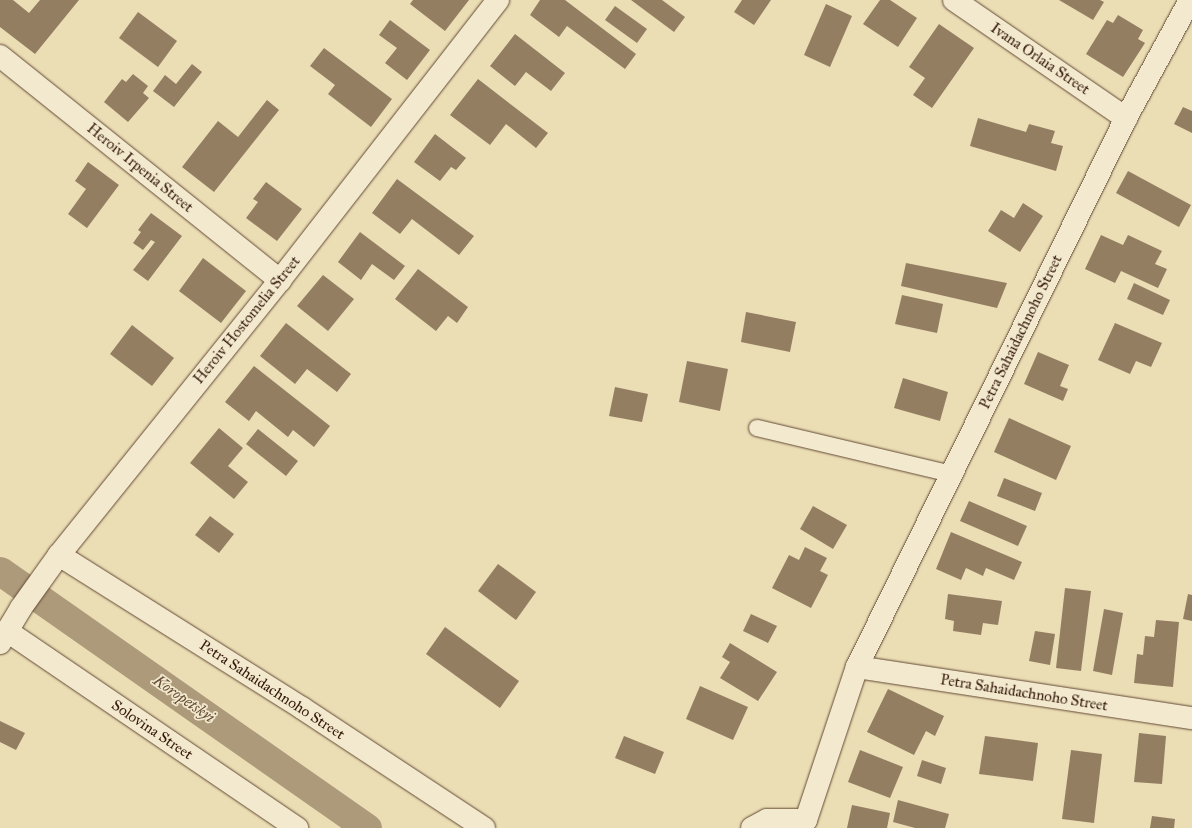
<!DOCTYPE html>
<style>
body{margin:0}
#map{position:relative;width:1192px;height:828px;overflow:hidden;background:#ebddb4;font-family:"IM FELL Great Primer",serif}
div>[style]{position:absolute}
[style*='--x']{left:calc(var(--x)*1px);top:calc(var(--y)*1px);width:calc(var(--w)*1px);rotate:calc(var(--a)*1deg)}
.canal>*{height:29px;margin:-14.5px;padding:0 14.5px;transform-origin:14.5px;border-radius:14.5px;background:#ad9a7a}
.building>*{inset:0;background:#937e62}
.roads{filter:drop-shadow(0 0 1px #624934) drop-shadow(0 0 1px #624934)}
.lane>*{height:16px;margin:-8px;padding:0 8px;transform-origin:8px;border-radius:8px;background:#f2e9ce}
.street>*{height:22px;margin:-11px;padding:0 11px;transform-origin:11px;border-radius:11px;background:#f2e9ce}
span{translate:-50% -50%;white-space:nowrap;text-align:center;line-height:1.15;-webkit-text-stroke:3.5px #f2e9ce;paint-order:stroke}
.street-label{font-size:15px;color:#34180a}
.water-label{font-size:16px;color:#644c37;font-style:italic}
</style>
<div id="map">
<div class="canal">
<i style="--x:0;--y:571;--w:448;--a:35"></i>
</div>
<div class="building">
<i style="clip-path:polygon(0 0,13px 0,29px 13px,40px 0,79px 0,35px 54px,0 27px)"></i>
<i style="clip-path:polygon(413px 0,469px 0,445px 31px,410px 4px)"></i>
<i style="clip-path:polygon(540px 0,565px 0,636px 54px,625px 69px,567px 26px,559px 37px,530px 15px)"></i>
<i style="clip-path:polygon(631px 0,662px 0,685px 17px,674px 32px)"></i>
<i style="clip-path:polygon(742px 0,771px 0,754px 25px,734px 12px)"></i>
<i style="clip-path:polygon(880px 0,890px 0,917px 18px,898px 47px,863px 24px)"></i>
<i style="clip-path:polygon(1059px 0,1100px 0,1104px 2px,1093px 20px)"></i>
<i style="clip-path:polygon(826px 4px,852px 16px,830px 67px,804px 55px)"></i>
<i style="clip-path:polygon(615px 6px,647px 29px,637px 43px,605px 20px)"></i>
<i style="clip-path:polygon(138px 12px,177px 41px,158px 67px,119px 38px)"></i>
<i style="clip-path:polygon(1118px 15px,1143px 30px,1138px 39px,1145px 43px,1123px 77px,1086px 54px,1107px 20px,1113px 23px)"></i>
<i style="clip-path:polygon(390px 20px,430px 50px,407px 80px,385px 63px,397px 48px,379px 35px)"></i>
<i style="clip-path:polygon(939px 24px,974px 48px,932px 108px,913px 95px,925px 78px,909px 67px)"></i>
<i style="clip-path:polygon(515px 34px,565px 73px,551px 91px,526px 72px,515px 86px,490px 66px)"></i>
<i style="clip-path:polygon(324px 48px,392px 99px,371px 127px,328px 94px,335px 85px,310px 66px)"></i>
<i style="clip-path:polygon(192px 64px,202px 72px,174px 107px,153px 91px,165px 75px,176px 84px)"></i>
<i style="clip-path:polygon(133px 74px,148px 86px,143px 93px,149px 98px,128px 122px,104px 102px,122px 79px,126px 82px)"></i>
<i style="clip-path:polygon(478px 79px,548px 133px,536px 148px,506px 124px,490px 145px,450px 115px)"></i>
<i style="clip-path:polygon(267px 100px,279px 110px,214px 192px,182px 167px,218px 121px,238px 137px)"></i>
<i style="clip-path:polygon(1183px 107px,1192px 111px,1192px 133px,1174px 124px)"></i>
<i style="clip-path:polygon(978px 118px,1026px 132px,1029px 124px,1055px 131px,1051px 143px,1063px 146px,1056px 171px,970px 146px)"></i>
<i style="clip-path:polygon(435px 134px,466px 158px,456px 170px,451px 167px,440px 181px,414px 162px)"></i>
<i style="clip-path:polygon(88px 162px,119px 185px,87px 228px,68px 214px,86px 189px,75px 181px)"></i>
<i style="clip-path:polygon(1128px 171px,1191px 205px,1179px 227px,1116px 193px)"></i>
<i style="clip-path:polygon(397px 179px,474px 236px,459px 255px,412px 219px,400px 234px,372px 213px)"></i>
<i style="clip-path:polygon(266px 182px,302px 209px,277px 241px,246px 218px,258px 202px,253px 199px)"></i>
<i style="clip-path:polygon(1023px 203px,1043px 216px,1020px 252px,988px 231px,1001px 210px,1014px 218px)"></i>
<i style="clip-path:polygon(151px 213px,182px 236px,148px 281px,133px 270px,155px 242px,151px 240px,143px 250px,133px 243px,141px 232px,138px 230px)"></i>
<i style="clip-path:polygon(360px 232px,405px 266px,394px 280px,372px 264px,361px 280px,338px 262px)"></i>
<i style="clip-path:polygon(1101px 235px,1123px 245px,1128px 235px,1162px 251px,1155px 264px,1167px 269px,1158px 288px,1121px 271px,1115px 283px,1085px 269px)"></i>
<i style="clip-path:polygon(203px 258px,246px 291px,221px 323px,179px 291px)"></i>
<i style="clip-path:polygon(906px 263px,1007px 283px,997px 308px,901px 286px)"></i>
<i style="clip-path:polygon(418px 269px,468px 307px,457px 323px,448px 316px,436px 331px,395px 299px)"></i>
<i style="clip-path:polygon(323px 275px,354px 299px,328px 331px,297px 306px)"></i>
<i style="clip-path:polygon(1134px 283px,1170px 300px,1163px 315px,1127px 299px)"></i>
<i style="clip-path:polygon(902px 295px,943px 304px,937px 333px,895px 324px)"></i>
<i style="clip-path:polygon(746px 312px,796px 322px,790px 352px,741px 342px)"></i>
<i style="clip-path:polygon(286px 323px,351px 374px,337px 392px,307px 369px,295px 384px,260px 356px)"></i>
<i style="clip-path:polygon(1115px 323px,1162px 343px,1151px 367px,1136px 361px,1130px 374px,1098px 360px)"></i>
<i style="clip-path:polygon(132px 325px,174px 358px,152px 386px,110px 354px)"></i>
<i style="clip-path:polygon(1038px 352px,1069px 365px,1060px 386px,1068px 389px,1063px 401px,1024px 384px)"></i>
<i style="clip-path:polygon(687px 361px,728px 369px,720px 411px,679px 402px)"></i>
<i style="clip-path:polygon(254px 366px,330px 426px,314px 447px,293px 430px,288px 437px,256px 411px,249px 421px,225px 402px)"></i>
<i style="clip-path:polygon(903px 378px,948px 392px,940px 421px,894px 408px)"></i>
<i style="clip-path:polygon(615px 387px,648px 394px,642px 422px,609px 416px)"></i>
<i style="clip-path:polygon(1009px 418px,1071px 446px,1056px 480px,994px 452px)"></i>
<i style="clip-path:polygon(219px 428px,243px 448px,228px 466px,248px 482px,234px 499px,190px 463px)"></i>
<i style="clip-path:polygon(258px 429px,298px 461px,286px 476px,246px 444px)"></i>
<i style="clip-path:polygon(1004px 478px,1042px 493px,1035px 511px,997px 496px)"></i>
<i style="clip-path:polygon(969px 501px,1027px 526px,1018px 546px,960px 521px)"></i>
<i style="clip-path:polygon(813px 506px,847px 525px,833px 549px,800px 529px)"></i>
<i style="clip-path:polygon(210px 516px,234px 534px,219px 553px,195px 535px)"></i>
<i style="clip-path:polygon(951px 532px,1022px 562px,1014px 580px,986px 568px,983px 576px,966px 568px,961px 580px,936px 569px)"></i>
<i style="clip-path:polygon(805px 547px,827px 558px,820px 571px,828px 575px,811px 608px,772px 588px,789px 555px,799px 560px)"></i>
<i style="clip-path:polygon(498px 564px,536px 592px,516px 620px,478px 591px)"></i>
<i style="clip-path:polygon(1065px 588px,1091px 591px,1081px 671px,1056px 668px)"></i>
<i style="clip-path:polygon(948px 594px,1002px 601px,998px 625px,983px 623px,981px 635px,953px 631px,954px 621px,945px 619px)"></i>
<i style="clip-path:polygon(1188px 594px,1192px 595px,1192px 621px,1183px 619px)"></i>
<i style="clip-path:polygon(1104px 609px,1123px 613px,1112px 675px,1093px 671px)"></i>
<i style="clip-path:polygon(751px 614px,777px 626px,768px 643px,743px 631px)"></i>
<i style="clip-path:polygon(1156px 620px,1179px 622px,1173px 687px,1134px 683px,1137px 654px,1143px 655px,1145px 636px,1154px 637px)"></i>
<i style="clip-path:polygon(445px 627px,519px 681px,500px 708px,426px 654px)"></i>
<i style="clip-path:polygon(1035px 631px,1055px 634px,1050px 665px,1029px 661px)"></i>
<i style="clip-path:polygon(730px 643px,777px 672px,758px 701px,720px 678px,730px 662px,722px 657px)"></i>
<i style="clip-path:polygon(700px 686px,748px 707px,733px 740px,686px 719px)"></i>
<i style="clip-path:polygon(888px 689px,944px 716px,935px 736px,926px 731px,914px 755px,867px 732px)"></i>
<i style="clip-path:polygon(0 721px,25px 733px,16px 750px,0 742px)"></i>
<i style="clip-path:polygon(1139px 733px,1166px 736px,1162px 784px,1134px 782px)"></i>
<i style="clip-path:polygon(624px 736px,664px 752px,655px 774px,615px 758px)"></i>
<i style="clip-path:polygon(985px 736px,1038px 743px,1033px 781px,979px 774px)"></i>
<i style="clip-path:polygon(860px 750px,903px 767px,890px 798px,848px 782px)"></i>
<i style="clip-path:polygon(1071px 750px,1102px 754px,1094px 823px,1062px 819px)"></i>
<i style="clip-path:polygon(922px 760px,946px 768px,941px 784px,917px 776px)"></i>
<i style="clip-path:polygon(898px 800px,949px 814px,945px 828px,915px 828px,893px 822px)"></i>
<i style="clip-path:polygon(852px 805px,890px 813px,887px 828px,847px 828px)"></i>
<i style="clip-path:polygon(1152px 816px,1175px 819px,1174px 828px,1150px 828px)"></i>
</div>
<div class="roads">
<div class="lane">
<i style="--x:757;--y:428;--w:200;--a:13.3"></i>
</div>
<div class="street">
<i style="--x:954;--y:0;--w:209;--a:34.5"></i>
<i style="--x:0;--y:56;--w:359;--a:38.7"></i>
<i style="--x:59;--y:555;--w:287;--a:32.2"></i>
<i style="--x:302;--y:708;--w:218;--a:33.4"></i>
<i style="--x:7;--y:631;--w:351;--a:34.2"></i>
<i style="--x:0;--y:643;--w:41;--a:-59"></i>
<i style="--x:21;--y:608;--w:65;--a:-54.4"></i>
<i style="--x:59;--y:555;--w:353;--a:-51.2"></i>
<i style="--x:280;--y:280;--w:355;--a:-52.1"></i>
<i style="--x:857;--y:667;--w:339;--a:8.7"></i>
<i style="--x:752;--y:828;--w:17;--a:-28"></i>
<i style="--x:767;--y:820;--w:39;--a:0"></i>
<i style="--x:806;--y:820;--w:161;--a:-71.6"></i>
<i style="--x:857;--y:667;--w:611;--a:-63.9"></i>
<i style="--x:1126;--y:118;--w:134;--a:-61.5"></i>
</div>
</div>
<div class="street-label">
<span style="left:1040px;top:59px;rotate:34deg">Ivana Orlaia Street</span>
<span style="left:140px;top:168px;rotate:39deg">Heroiv Irpenia Street</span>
<span style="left:247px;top:320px;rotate:-51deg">Heroiv Hostomelia Street</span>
<span style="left:1021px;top:332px;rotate:-64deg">Petra Sahaidachnoho Street</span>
<span style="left:272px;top:690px;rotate:33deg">Petra Sahaidachnoho Street</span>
<span style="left:1024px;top:693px;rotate:9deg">Petra Sahaidachnoho Street</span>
<span style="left:152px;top:730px;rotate:34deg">Solovina Street</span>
</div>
<div class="water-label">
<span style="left:184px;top:699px;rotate:35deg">Koropetskyi</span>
</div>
</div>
